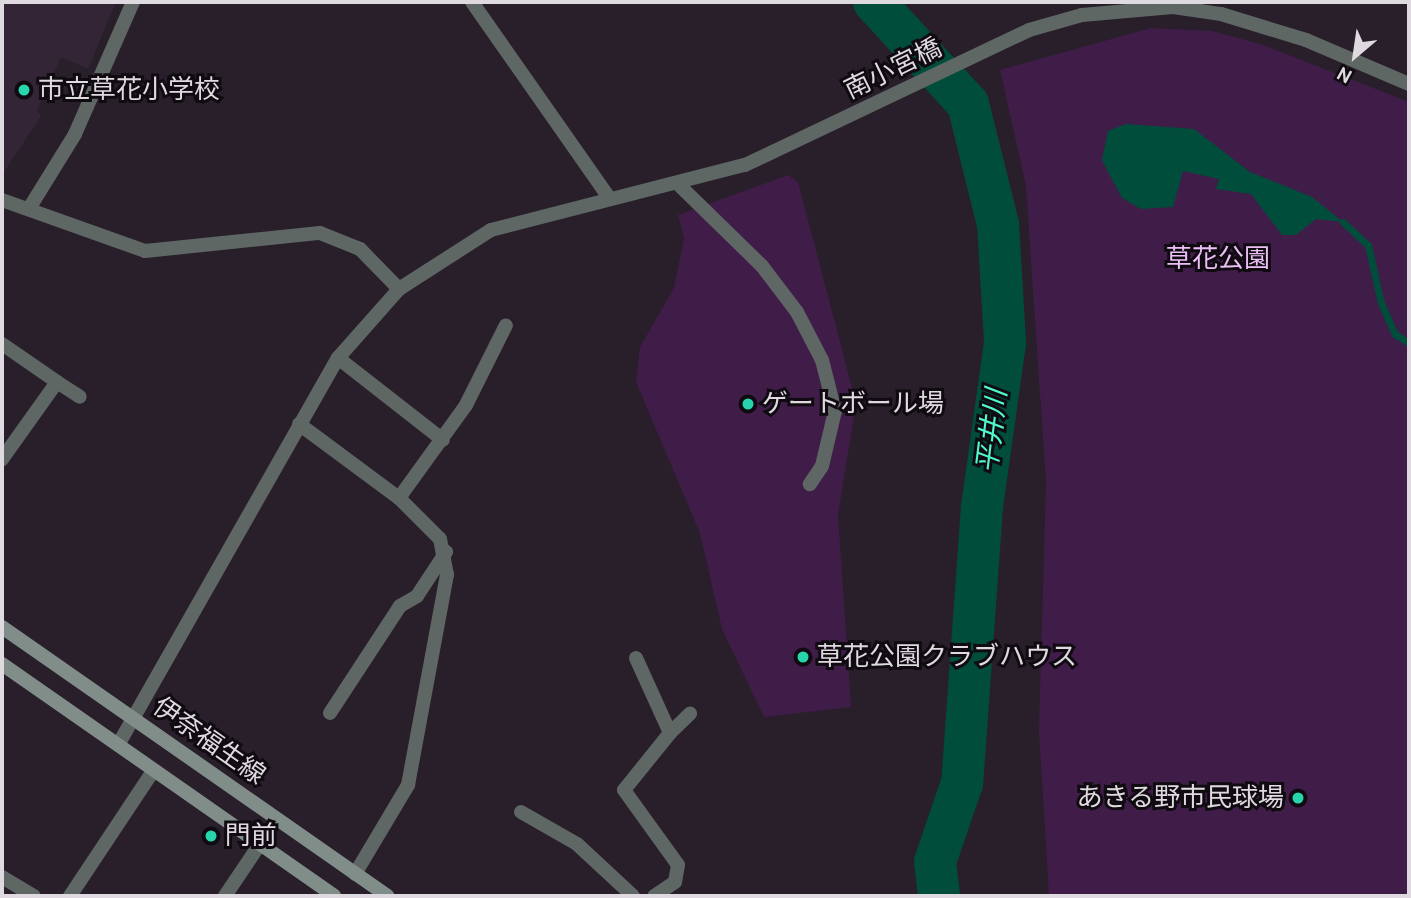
<!DOCTYPE html>
<meta charset="utf-8">
<style>
body{margin:0}
#map{position:relative;width:1411px;height:898px;overflow:hidden;background:#281f2b;font-family:Cabin,"Noto Sans JP",sans-serif}
div>[style]{position:absolute}
[style*='--x']{left:calc(var(--x)*1px);top:calc(var(--y)*1px);width:calc(var(--w)*1px);rotate:calc(var(--a)*1deg)}
.built>*{inset:0;background:#332536}
.green>*{inset:0;background:#3f1d48}
.water>*{inset:0;background:#004d3c}
.stream>*{height:7px;margin:-3.5px;padding:0 3.5px;transform-origin:3.5px;border-radius:3.5px;background:#004d3c}
.river>*{height:42px;margin:-21px;padding:0 21px;transform-origin:21px;border-radius:21px;background:#004d3c}
.service>*{height:14px;margin:-7px;padding:0 7px;transform-origin:7px;border-radius:7px;background:#5f6764}
.minor>*{height:14px;margin:-7px;padding:0 7px;transform-origin:7px;border-radius:7px;background:#5f6764}
.tertiary>*{height:14px;margin:-7px;padding:0 7px;transform-origin:7px;border-radius:7px;background:#5f6764}
.secondary>*{height:14px;margin:-7px;padding:0 7px;transform-origin:7px;border-radius:7px;background:#808d89}
.dots>*{width:19px;height:19px;translate:-50% -50%;box-sizing:border-box;border:4px solid #0f0b10;border-radius:50%}
span{translate:-50% -50%;white-space:nowrap;text-align:center;line-height:1.15;-webkit-text-stroke:6px #0f0b10;paint-order:stroke}
.street-label{font-size:26px;color:#dfd9e0}
.poi-label{font-size:26px;color:#dfd9e0}
.left{translate:0 -50%;text-align:left}
.right{translate:-100% -50%;text-align:right}
.park-label{font-size:26px;color:#ebbef6}
.water-label{font-size:28px;color:#4ff9ce;font-style:italic}
.frame{position:absolute;inset:0;border:4px solid #dfd9e0;pointer-events:none}
.north{position:absolute;left:1320px;top:21px;width:70px;height:70px;-webkit-text-stroke:5px #0f0b10;paint-order:stroke;rotate:209deg;font-size:19px;font-weight:700;line-height:28px;text-align:center;color:#dfd9e0}
.north::after{content:'';display:block;margin:auto;width:24px;height:32px;background:#dfd9e0;clip-path:polygon(50% 0,100% 100%,50% 72%,0 100%)}
</style>
<div id="map">
<div class="built">
<i style="clip-path:polygon(2px 2px,116px 2px,88px 69px,61px 57px,37px 110px,41px 116px,2px 175px)"></i>
</div>
<div class="green">
<i style="clip-path:polygon(1151px 28px,1212px 31px,1263px 45px,1409px 102px,1409px 896px,1049px 896px,1039px 730px,1046px 482px,1026px 186px,1000px 70px)"></i>
<i style="clip-path:polygon(788px 175px,798px 182px,856px 403px,838px 515px,851px 707px,764px 717px,722px 629px,700px 533px,636px 382px,640px 347px,674px 288px,684px 238px,678px 215px)"></i>
</div>
<div class="water">
<i style="clip-path:polygon(1126px 124px,1194px 129px,1250px 172px,1312px 197px,1343px 222px,1316px 219px,1296px 235px,1282px 235px,1251px 194px,1216px 189px,1219px 179px,1183px 171px,1173px 207px,1141px 209px,1122px 198px,1102px 160px,1108px 131px)"></i>
</div>
<div class="stream">
<i style="--x:1343;--y:222;--w:34;--a:43"></i>
<i style="--x:1368;--y:245;--w:59;--a:77.4"></i>
<i style="--x:1381;--y:303;--w:34;--a:66"></i>
<i style="--x:1395;--y:334;--w:17;--a:33"></i>
</div>
<div class="river">
<i style="--x:874;--y:2;--w:139;--a:47.3"></i>
<i style="--x:968;--y:104;--w:124;--a:76"></i>
<i style="--x:998;--y:224;--w:119;--a:86.6"></i>
<i style="--x:1005;--y:343;--w:166;--a:98"></i>
<i style="--x:982;--y:507;--w:277;--a:94.1"></i>
<i style="--x:962;--y:783;--w:83;--a:108.9"></i>
<i style="--x:935;--y:862;--w:34;--a:83"></i>
</div>
<div class="service">
<i style="--x:678;--y:184;--w:117;--a:44.3"></i>
<i style="--x:762;--y:266;--w:58;--a:52.7"></i>
<i style="--x:797;--y:312;--w:54;--a:62.5"></i>
<i style="--x:822;--y:360;--w:53;--a:75.7"></i>
<i style="--x:835;--y:411;--w:57;--a:103.3"></i>
<i style="--x:822;--y:466;--w:22;--a:124"></i>
<i style="--x:330;--y:713;--w:128;--a:-56.8"></i>
<i style="--x:400;--y:606;--w:20;--a:-30"></i>
<i style="--x:417;--y:596;--w:53;--a:-56.6"></i>
<i style="--x:670;--y:733;--w:28;--a:-44"></i>
<i style="--x:521;--y:812;--w:64;--a:29.7"></i>
<i style="--x:577;--y:844;--w:76;--a:42.9"></i>
<i style="--x:355;--y:874;--w:104;--a:-59.2"></i>
<i style="--x:408;--y:785;--w:214;--a:-79.5"></i>
<i style="--x:447;--y:575;--w:37;--a:-101"></i>
<i style="--x:440;--y:539;--w:58;--a:-135"></i>
</div>
<div class="minor">
<i style="--x:472;--y:2;--w:239;--a:55"></i>
<i style="--x:2;--y:200;--w:152;--a:19.6"></i>
<i style="--x:145;--y:251;--w:176;--a:-5.9"></i>
<i style="--x:320;--y:233;--w:43;--a:21.8"></i>
<i style="--x:360;--y:249;--w:56;--a:45.7"></i>
<i style="--x:30;--y:207;--w:86;--a:-58.3"></i>
<i style="--x:75;--y:134;--w:144;--a:-66.3"></i>
<i style="--x:2;--y:344;--w:67;--a:34.6"></i>
<i style="--x:57;--y:382;--w:95;--a:125.5"></i>
<i style="--x:338;--y:358;--w:133;--a:38"></i>
<i style="--x:57;--y:382;--w:27;--a:33"></i>
<i style="--x:299;--y:424;--w:124;--a:36.5"></i>
<i style="--x:399;--y:498;--w:115;--a:-54.2"></i>
<i style="--x:466;--y:405;--w:89;--a:-63.4"></i>
<i style="--x:636;--y:658;--w:82;--a:65.6"></i>
<i style="--x:670;--y:733;--w:73;--a:128.9"></i>
<i style="--x:624;--y:790;--w:92;--a:54.2"></i>
<i style="--x:678;--y:865;--w:17;--a:100"></i>
<i style="--x:675;--y:882;--w:25;--a:146"></i>
<i style="--x:2;--y:877;--w:37;--a:31"></i>
<i style="--x:70;--y:896;--w:150;--a:-56.4"></i>
<i style="--x:225;--y:896;--w:63;--a:-56.1"></i>
</div>
<div class="tertiary">
<i style="--x:118;--y:745;--w:445;--a:-60.4"></i>
<i style="--x:338;--y:358;--w:92;--a:-48.5"></i>
<i style="--x:399;--y:289;--w:109;--a:-32.7"></i>
<i style="--x:491;--y:230;--w:262;--a:-14.4"></i>
<i style="--x:745;--y:165;--w:314;--a:-25.4"></i>
<i style="--x:1029;--y:30;--w:55;--a:-15.8"></i>
<i style="--x:1082;--y:15;--w:91;--a:-5"></i>
<i style="--x:1173;--y:7;--w:49;--a:8.3"></i>
<i style="--x:1221;--y:14;--w:89;--a:17"></i>
<i style="--x:1306;--y:40;--w:112;--a:23.1"></i>
</div>
<div class="secondary">
<i style="--x:2;--y:627;--w:470;--a:34.9"></i>
<i style="--x:2;--y:664;--w:405;--a:34.9"></i>
</div>
<div class="dots">
<i style="left:24px;top:90px;background:#27d5ad"></i>
<i style="left:748px;top:404px;background:#27d5ad"></i>
<i style="left:803px;top:657px;background:#27d5ad"></i>
<i style="left:1298px;top:798px;background:#27d5ad"></i>
<i style="left:211px;top:836px;background:#27d5ad"></i>
</div>
<div class="street-label">
<span style="left:893px;top:69px;rotate:-26deg">南小宮橋</span>
<span style="left:209px;top:741px;rotate:35deg">伊奈福生線</span>
</div>
<div class="poi-label">
<span class="left" style="left:38px;top:90px">市立草花小学校</span>
<span class="left" style="left:762px;top:404px">ゲートボール場</span>
<span class="left" style="left:817px;top:657px">草花公園クラブハウス</span>
<span class="right" style="left:1284px;top:798px">あきる野市民球場</span>
<span class="left" style="left:225px;top:836px">門前</span>
</div>
<div class="park-label">
<span style="left:1218px;top:259px">草花公園</span>
</div>
<div class="water-label">
<span style="left:991px;top:431px;rotate:-83deg">平井川</span>
</div>
<div class="frame"></div>
<div class="north">N</div>
</div>
